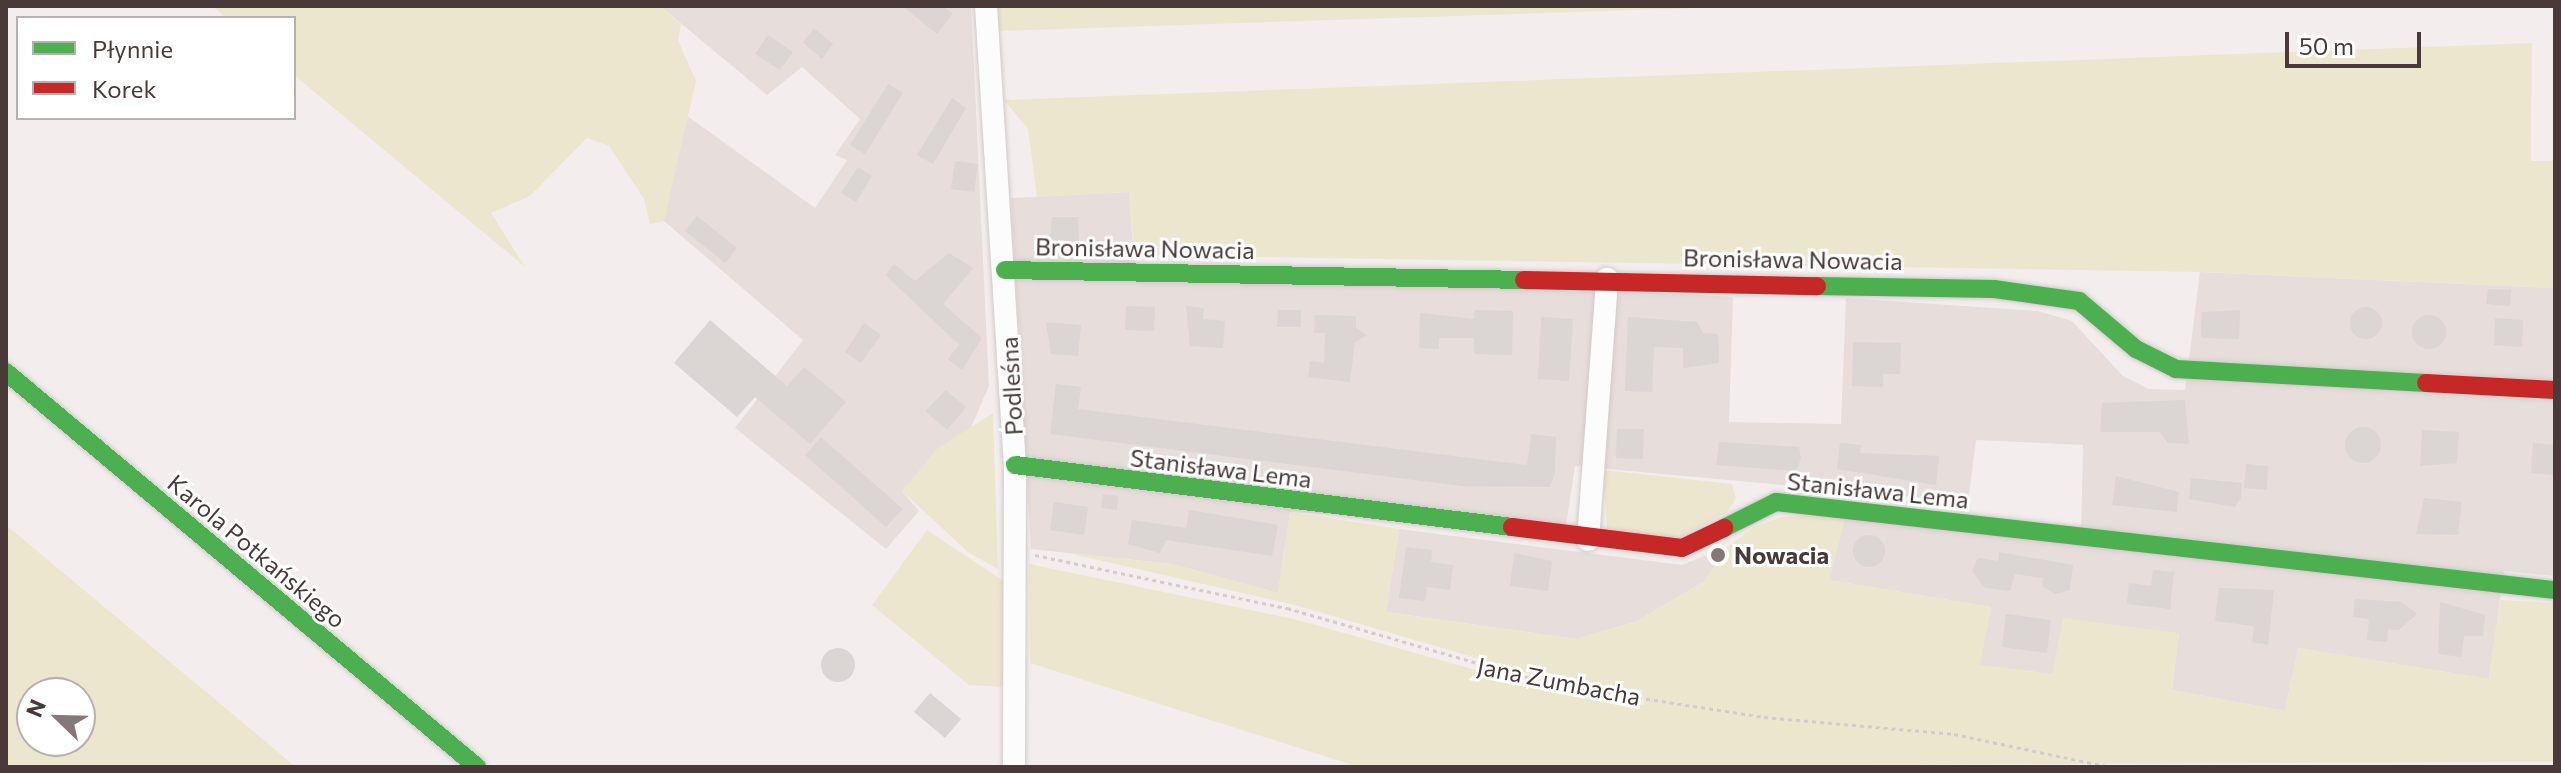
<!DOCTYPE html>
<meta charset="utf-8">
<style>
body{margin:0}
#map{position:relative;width:2561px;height:773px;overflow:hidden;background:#f3eeed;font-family:Commissioner,sans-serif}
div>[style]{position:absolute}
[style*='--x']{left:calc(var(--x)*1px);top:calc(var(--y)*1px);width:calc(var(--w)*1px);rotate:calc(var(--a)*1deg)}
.residential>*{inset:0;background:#e7dddb}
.green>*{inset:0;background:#ede6ce}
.building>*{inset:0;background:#dbd5d4}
.round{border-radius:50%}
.path>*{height:3px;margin-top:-1.5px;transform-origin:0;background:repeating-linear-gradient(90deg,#d3cccc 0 4px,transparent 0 8px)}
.roads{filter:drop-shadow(0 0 2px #d0cac9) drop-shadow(0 0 2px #d0cac9)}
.street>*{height:22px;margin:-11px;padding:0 11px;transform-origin:11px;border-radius:11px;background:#fdfcfc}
.fast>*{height:18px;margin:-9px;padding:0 9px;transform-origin:9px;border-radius:9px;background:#4caf50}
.jam>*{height:18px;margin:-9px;padding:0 9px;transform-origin:9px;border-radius:9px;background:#c62828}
.dots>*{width:22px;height:22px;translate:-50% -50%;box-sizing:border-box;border:4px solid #fff;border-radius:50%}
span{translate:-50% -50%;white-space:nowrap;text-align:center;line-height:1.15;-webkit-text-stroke:6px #fff;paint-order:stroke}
.street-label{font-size:24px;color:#4a3939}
.poi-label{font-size:24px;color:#4a3939;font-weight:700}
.left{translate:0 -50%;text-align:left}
.frame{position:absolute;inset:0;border:8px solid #4a3939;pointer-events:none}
.legend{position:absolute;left:16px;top:16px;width:280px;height:104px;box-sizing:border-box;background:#fff;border:2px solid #b7b0b0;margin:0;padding:10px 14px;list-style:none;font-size:24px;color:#4a3939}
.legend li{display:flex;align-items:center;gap:16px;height:40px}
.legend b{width:40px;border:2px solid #b7b0b0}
.north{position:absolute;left:16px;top:677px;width:80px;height:80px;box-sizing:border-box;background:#fff;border:2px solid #b7b0b0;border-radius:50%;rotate:293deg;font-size:22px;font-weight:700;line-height:32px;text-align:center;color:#4a3939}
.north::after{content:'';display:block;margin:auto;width:28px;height:36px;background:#857878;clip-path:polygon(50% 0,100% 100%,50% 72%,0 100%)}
.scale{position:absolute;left:2285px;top:32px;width:136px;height:36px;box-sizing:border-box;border:4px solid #4a3939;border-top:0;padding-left:10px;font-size:24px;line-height:28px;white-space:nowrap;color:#4a3939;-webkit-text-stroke:6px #fff;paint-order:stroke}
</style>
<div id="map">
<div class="residential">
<i style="clip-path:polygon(660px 6px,971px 6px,989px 386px,955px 464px,938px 449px,902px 491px,919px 511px,886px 549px,735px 428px,803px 340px,664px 221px,686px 115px,815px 208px,847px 160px,835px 155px,860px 119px,802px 67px,767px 95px)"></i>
<i style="clip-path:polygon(1129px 192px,1134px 262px,1733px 297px,1729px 422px,1841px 424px,1846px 298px,2038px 311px,2072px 321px,2123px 376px,2149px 389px,2185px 390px,2200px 272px,2555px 288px,2555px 576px,2504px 571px,2489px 679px,2298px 648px,2285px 711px,2172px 690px,2179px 634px,2052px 674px,1979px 665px,1991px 607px,1829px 580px,1846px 513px,2081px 538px,2083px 445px,1976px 440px,1968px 502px,1575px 466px,1566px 526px,1290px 512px,1278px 593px,1172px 564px,1031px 549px,1011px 198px)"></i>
<i style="clip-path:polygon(1399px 529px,1682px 565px,1727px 547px,1705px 581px,1635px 622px,1576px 639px,1386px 612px)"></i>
</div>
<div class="green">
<i style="clip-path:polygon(212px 6px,660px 6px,681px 24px,678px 40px,696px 81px,664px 221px,650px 224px,644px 199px,609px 146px,587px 138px,530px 196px,491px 213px,525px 267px,294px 75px,294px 18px,226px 18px)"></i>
<i style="clip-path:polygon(997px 6px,1758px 6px,999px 31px)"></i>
<i style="clip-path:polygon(2532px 43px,2531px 161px,2555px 161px,2555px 288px,2200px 272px,1134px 255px,1129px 192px,1037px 197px,1028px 129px,1004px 100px)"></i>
<i style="clip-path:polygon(993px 413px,998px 569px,969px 553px,902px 491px,938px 448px)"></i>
<i style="clip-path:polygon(1603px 470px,1732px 484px,1736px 498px,1728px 511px,1677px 540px,1607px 529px)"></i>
<i style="clip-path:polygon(1290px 512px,1399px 529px,1386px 612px,1576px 639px,1635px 622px,1705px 581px,1727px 547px,1754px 527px,1781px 517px,1846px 513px,1829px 580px,1991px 607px,1980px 665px,2052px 674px,2063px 618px,2179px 633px,2172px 690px,2285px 711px,2298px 648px,2489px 679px,2500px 600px,2555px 603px,2555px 762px,1359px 767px,1030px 663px,1029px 564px,1294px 619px,1551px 691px,1644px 705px,1642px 690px,1555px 681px,1295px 605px,1067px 553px,1172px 564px,1278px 593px)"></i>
<i style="clip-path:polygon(evenodd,6px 525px,296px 767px,6px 767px,6px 525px,80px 693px,80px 741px,32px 741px,32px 693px,80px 693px)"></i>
<i style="clip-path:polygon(927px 530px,1005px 582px,1005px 687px,969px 685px,872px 605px)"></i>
</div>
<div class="building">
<i style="clip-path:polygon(902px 6px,943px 6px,953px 14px,937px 34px)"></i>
<i style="clip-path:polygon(814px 28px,833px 44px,822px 59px,803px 42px)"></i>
<i style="clip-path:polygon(768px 35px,793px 52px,780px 70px,755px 54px)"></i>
<i style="clip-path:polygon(888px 84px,903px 93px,865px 154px,850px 145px)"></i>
<i style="clip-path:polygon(952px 98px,966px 108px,933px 164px,917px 155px)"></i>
<i style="clip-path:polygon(955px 161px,978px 164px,974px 192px,951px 189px)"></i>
<i style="clip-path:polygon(858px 167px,872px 176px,856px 202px,841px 193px)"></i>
<i style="clip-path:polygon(697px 216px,737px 248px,725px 263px,685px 231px)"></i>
<i style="clip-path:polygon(1052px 217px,1078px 217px,1079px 243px,1049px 244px)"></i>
<i style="clip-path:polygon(949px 253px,973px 268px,943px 304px,982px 338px,962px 370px,948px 359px,959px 345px,968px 353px,885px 275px,894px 264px,915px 281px)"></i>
<i style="clip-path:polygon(2488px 289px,2511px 290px,2510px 306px,2486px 304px)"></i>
<i style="clip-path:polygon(1126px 306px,1155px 307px,1154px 331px,1125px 330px)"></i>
<i style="clip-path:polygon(1186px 306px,1204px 308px,1203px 319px,1225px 321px,1223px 348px,1190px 346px)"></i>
<i class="round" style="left:2350px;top:307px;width:32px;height:32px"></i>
<i style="clip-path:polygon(1278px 310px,1301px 310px,1301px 327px,1277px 327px)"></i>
<i style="clip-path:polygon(1475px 310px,1513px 311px,1512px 355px,1474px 354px,1474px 338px,1439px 338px,1439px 349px,1419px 348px,1420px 313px,1474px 319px)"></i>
<i style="clip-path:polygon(2240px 310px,2239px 339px,2201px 338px,2202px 312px)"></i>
<i class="round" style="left:2412px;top:315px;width:34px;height:34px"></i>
<i style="clip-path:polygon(1315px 315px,1356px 316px,1356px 328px,1367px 335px,1355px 342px,1350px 382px,1308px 377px,1310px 361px,1324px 363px,1325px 333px,1314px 333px)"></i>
<i style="clip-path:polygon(1541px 317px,1573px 319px,1569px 381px,1538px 379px)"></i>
<i style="clip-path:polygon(1628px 317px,1697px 322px,1703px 333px,1718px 334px,1719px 363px,1683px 368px,1683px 348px,1654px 347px,1652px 392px,1625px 391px)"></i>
<i style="clip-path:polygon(2495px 318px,2523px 320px,2522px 347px,2494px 345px)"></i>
<i style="clip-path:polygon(710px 320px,787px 386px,804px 367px,846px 402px,810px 444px,755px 397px,737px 417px,674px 363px)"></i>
<i style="clip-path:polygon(1046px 322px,1081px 325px,1078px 356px,1051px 354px)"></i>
<i style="clip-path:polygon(864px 323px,881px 335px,861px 363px,845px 352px)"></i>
<i style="clip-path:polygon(1853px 342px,1901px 343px,1900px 374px,1883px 374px,1883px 387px,1852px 386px)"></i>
<i style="clip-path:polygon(1056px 384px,1081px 387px,1078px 409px,1527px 465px,1531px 434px,1556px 437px,1555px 473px,1550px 487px,1463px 486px,1050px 434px)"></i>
<i style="clip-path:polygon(946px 390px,966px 407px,947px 430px,925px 411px)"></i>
<i style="clip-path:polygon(2185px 400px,2189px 444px,2168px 443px,2160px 432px,2100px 432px,2102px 403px)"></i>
<i class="round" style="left:2345px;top:427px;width:36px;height:36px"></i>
<i style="clip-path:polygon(1617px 429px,1644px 429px,1643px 459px,1616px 458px)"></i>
<i style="clip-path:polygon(2422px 430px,2459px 432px,2457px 463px,2420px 466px)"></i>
<i style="clip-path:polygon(821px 437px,903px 509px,886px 527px,805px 455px)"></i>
<i style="clip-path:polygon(1719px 442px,1799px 447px,1801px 459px,1796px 471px,1716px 465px)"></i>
<i style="clip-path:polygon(1840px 443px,1861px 445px,1860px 453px,1939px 456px,1936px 485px,1837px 469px)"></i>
<i style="clip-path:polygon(2533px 443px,2555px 445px,2555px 475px,2531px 473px)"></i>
<i style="clip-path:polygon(2246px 464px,2268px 466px,2267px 490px,2244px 488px)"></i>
<i style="clip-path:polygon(2116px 476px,2179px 492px,2177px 512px,2112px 505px)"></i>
<i style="clip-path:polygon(2191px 478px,2242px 483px,2241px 498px,2235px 507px,2189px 499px)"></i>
<i style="clip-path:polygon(1103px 494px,1118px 496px,1117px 510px,1101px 508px)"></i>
<i style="clip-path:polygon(2424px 498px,2462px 502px,2458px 535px,2416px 534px)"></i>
<i style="clip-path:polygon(1054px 502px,1088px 507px,1084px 535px,1050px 530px)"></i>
<i style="clip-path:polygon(1189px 510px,1278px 525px,1272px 556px,1166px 540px,1160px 553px,1128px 544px,1132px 520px,1186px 528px)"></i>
<i class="round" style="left:1853px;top:535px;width:32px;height:32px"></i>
<i style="clip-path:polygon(1406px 547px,1432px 550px,1431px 562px,1453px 565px,1450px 590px,1427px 587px,1425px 601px,1399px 598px)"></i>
<i style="clip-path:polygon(1999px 552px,2073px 565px,2070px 590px,2055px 594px,2042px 586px,2043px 578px,2015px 574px,2010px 591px,1985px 588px,1972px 571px,1978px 558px,1998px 561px)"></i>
<i style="clip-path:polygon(1514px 553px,1552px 561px,1548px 591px,1510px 586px)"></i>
<i style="clip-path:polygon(2153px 570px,2174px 572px,2170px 609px,2127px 604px,2129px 583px,2151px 586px)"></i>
<i style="clip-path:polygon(2219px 588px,2274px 590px,2268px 645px,2252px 642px,2254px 626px,2215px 621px)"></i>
<i style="clip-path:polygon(2355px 599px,2402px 602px,2417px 614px,2399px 630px,2388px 629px,2387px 642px,2367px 640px,2369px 619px,2353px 617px)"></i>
<i style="clip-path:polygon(2440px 602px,2485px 615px,2483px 636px,2464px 636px,2461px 657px,2438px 654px)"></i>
<i style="clip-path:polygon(2006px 614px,2051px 620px,2047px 653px,2002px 647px)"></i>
<i class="round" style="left:821px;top:648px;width:34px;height:34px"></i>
<i style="clip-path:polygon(930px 693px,961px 719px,945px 738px,914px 712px)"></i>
</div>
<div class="path">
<i style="--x:1035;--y:555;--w:258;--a:11.9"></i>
<i style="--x:1287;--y:608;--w:275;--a:16.1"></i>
<i style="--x:1551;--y:684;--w:216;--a:8.8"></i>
<i style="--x:1764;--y:717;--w:191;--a:5.1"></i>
<i style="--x:1954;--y:734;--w:159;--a:11.9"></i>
</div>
<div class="roads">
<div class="street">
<i style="--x:986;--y:6;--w:460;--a:86.4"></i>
<i style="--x:1015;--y:465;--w:302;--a:90.2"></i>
<i style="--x:1588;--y:540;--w:262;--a:-85.8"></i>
</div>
<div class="fast">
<i style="--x:1005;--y:270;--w:519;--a:1.1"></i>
<i style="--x:1817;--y:286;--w:177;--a:1"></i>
<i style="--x:1994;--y:289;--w:86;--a:8"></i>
<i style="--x:2079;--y:301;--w:75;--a:40.1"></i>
<i style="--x:2136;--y:349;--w:45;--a:26.6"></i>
<i style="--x:2176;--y:369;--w:250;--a:3.2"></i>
<i style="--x:6;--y:372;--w:615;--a:39.98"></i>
<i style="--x:1015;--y:465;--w:501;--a:7.11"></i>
<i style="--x:1724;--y:528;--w:58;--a:-26.6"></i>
<i style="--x:1776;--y:502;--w:784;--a:6.45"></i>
</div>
<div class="jam">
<i style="--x:1524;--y:280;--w:293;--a:1.2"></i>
<i style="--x:2426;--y:383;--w:129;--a:3.1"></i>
<i style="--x:1512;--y:527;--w:171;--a:7"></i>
<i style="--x:1682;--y:548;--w:47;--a:-25.5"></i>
</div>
</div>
<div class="dots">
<i style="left:1718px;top:555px;background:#857878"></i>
</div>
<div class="street-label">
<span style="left:1145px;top:248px;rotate:1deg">Bronisława Nowacia</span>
<span style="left:1793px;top:259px;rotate:1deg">Bronisława Nowacia</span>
<span style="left:1011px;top:386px;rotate:-93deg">Podleśna</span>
<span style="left:1221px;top:468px;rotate:7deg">Stanisława Lema</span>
<span style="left:1878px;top:490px;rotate:6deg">Stanisława Lema</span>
<span style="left:257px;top:551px;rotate:40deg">Karola Potkańskiego</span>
<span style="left:1559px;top:681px;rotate:11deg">Jana Zumbacha</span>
</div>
<div class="poi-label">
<span class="left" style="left:1734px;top:555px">Nowacia</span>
</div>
<div class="frame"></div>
<ul class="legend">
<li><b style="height:10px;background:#4caf50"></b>Płynnie</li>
<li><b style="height:10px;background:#c62828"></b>Korek</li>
</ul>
<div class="north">N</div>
<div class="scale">50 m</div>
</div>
